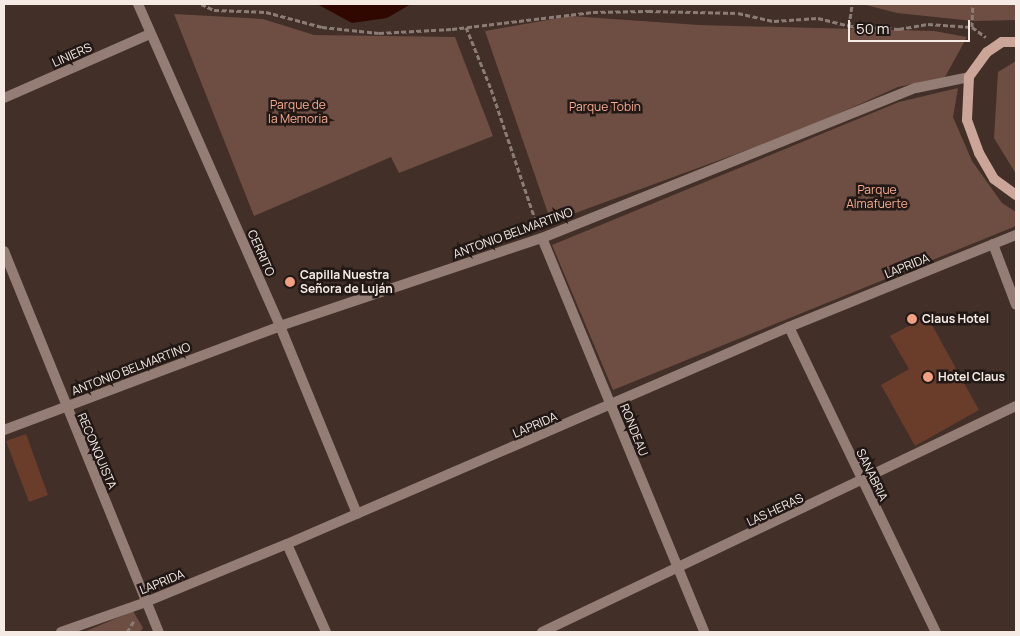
<!DOCTYPE html>
<meta charset="utf-8">
<style>
body{margin:0}
#map{position:relative;width:1020px;height:636px;overflow:hidden;background:#412f28;font-family:Manrope,sans-serif}
div>[style]{position:absolute}
[style*='--x']{left:calc(var(--x)*1px);top:calc(var(--y)*1px);width:calc(var(--w)*1px);rotate:calc(var(--a)*1deg)}
.green>*{inset:0;background:#6e4e42}
.water>*{inset:0;background:#300800}
.building>*{inset:0;background:#6a3d2b}
.path>*{height:3px;margin-top:-1.5px;transform-origin:0;background:repeating-linear-gradient(90deg,#8b7c76 0 5px,transparent 0 7.5px)}
.street>*{height:10px;margin:-5px;padding:0 5px;transform-origin:5px;border-radius:5px;background:#947d74}
.secondary>*{height:10px;margin:-5px;padding:0 5px;transform-origin:5px;border-radius:5px;background:#cba698}
.dots>*{width:14px;height:14px;translate:-50% -50%;box-sizing:border-box;border:2px solid #221916;border-radius:50%}
span{translate:-50% -50%;white-space:nowrap;text-align:center;line-height:1.15;-webkit-text-stroke:5px #221916;paint-order:stroke}
.street-label{font-size:12px;color:#f6eae5}
.park-label{font-size:12px;color:#f9ab8f}
.poi-label{font-size:12px;color:#f6eae5;font-weight:700}
.left{translate:0 -50%;text-align:left}
.frame{position:absolute;inset:0;border:5px solid #f6eae5;pointer-events:none}
.scale{position:absolute;left:848px;top:20px;width:122px;height:22px;box-sizing:border-box;border:2px solid #f6eae5;border-top:0;padding-left:6px;font-size:15px;line-height:18px;white-space:nowrap;color:#f6eae5;-webkit-text-stroke:4px #221916;paint-order:stroke}
</style>
<div id="map">
<div class="green">
<i style="clip-path:polygon(862px 4px,1016px 4px,1016px 20px,973px 21px,897px 13px)"></i>
<i style="clip-path:polygon(174px 14px,263px 19px,314px 35px,455px 37px,493px 136px,399px 173px,391px 157px,254px 216px)"></i>
<i style="clip-path:polygon(570px 16px,699px 25px,934px 31px,967px 37px,945px 77px,898px 87px,804px 129px,551px 222px,485px 31px)"></i>
<i style="clip-path:polygon(1016px 61px,1016px 174px,994px 138px,998px 72px)"></i>
<i style="clip-path:polygon(958px 88px,953px 117px,972px 161px,1002px 203px,1016px 212px,1016px 226px,613px 390px,552px 245px,899px 102px)"></i>
<i style="clip-path:polygon(133px 611px,143px 628px,140px 632px,84px 632px)"></i>
</div>
<div class="water">
<i style="clip-path:polygon(317px 4px,411px 4px,387px 18px,352px 23px)"></i>
</div>
<div class="building">
<i style="clip-path:polygon(927px 316px,979px 410px,915px 446px,881px 385px,909px 369px,890px 336px)"></i>
<i style="clip-path:polygon(26px 434px,48px 495px,29px 502px,6px 441px)"></i>
</div>
<div class="path">
<i style="--x:201;--y:4;--w:14;--a:25"></i>
<i style="--x:214;--y:10;--w:52;--a:2.2"></i>
<i style="--x:266;--y:12;--w:58;--a:15"></i>
<i style="--x:322;--y:27;--w:57;--a:6"></i>
<i style="--x:379;--y:33;--w:73;--a:-3.1"></i>
<i style="--x:452;--y:29;--w:142;--a:-6.9"></i>
<i style="--x:593;--y:12;--w:55;--a:-1"></i>
<i style="--x:648;--y:11;--w:90;--a:1.3"></i>
<i style="--x:738;--y:13;--w:37;--a:13"></i>
<i style="--x:774;--y:21;--w:44;--a:-3.9"></i>
<i style="--x:818;--y:18;--w:32;--a:14"></i>
<i style="--x:849;--y:26;--w:50;--a:3.4"></i>
<i style="--x:899;--y:29;--w:29;--a:-10"></i>
<i style="--x:928;--y:24;--w:44;--a:3.9"></i>
<i style="--x:972;--y:27;--w:23;--a:-88"></i>
<i style="--x:849;--y:26;--w:22;--a:-82"></i>
<i style="--x:466;--y:27;--w:67;--a:68"></i>
<i style="--x:491;--y:89;--w:147;--a:71.3"></i>
<i style="--x:972;--y:27;--w:17;--a:36"></i>
<i style="--x:127;--y:632;--w:15;--a:-58"></i>
</div>
<div class="street">
<i style="--x:138;--y:4;--w:352;--a:66.2"></i>
<i style="--x:280;--y:326;--w:203;--a:67.7"></i>
<i style="--x:4;--y:98;--w:159;--a:-23.7"></i>
<i style="--x:542;--y:238;--w:426;--a:67.6"></i>
<i style="--x:993;--y:244;--w:65;--a:69.3"></i>
<i style="--x:4;--y:251;--w:411;--a:67.9"></i>
<i style="--x:789;--y:327;--w:339;--a:64.3"></i>
<i style="--x:4;--y:430;--w:295;--a:-20.6"></i>
<i style="--x:280;--y:326;--w:276;--a:-18.6"></i>
<i style="--x:542;--y:238;--w:403;--a:-21.9"></i>
<i style="--x:916;--y:88;--w:54;--a:-11.7"></i>
<i style="--x:287;--y:544;--w:96;--a:66.1"></i>
<i style="--x:61;--y:632;--w:90;--a:-19.4"></i>
<i style="--x:146;--y:602;--w:152;--a:-22.4"></i>
<i style="--x:287;--y:544;--w:547;--a:-23.38"></i>
<i style="--x:789;--y:327;--w:245;--a:-22.1"></i>
<i style="--x:542;--y:632;--w:525;--a:-25.49"></i>
</div>
<div class="secondary">
<i style="--x:1016;--y:42;--w:14;--a:180"></i>
<i style="--x:1002;--y:42;--w:18;--a:146"></i>
<i style="--x:987;--y:52;--w:31;--a:126"></i>
<i style="--x:969;--y:77;--w:43;--a:92.7"></i>
<i style="--x:967;--y:120;--w:35;--a:70"></i>
<i style="--x:979;--y:153;--w:30;--a:60"></i>
<i style="--x:994;--y:179;--w:27;--a:36"></i>
</div>
<div class="dots">
<i style="left:290px;top:282px;background:#f2a081"></i>
<i style="left:912px;top:319px;background:#f2a081"></i>
<i style="left:928px;top:377px;background:#f2a081"></i>
</div>
<div class="street-label">
<span style="left:72px;top:55px;rotate:-24deg">LINIERS</span>
<span style="left:513px;top:233px;rotate:-20deg">ANTONIO BELMARTINO</span>
<span style="left:261px;top:253px;rotate:66deg">CERRITO</span>
<span style="left:907px;top:266px;rotate:-22deg">LAPRIDA</span>
<span style="left:131px;top:369px;rotate:-21deg">ANTONIO BELMARTINO</span>
<span style="left:535px;top:425px;rotate:-23deg">LAPRIDA</span>
<span style="left:634px;top:430px;rotate:68deg">RONDEAU</span>
<span style="left:97px;top:451px;rotate:67deg">RECONQUISTA</span>
<span style="left:872px;top:475px;rotate:64deg">SANABRIA</span>
<span style="left:775px;top:510px;rotate:-25deg">LAS HERAS</span>
<span style="left:162px;top:582px;rotate:-22deg">LAPRIDA</span>
</div>
<div class="park-label">
<span style="left:298px;top:112px">Parque de<br>la Memoria</span>
<span style="left:605px;top:107px">Parque Tobín</span>
<span style="left:877px;top:197px">Parque<br>Almafuerte</span>
</div>
<div class="poi-label">
<span class="left" style="left:300px;top:282px">Capilla Nuestra<br>Señora de Luján</span>
<span class="left" style="left:922px;top:319px">Claus Hotel</span>
<span class="left" style="left:938px;top:377px">Hotel Claus</span>
</div>
<div class="frame"></div>
<div class="scale">50 m</div>
</div>
